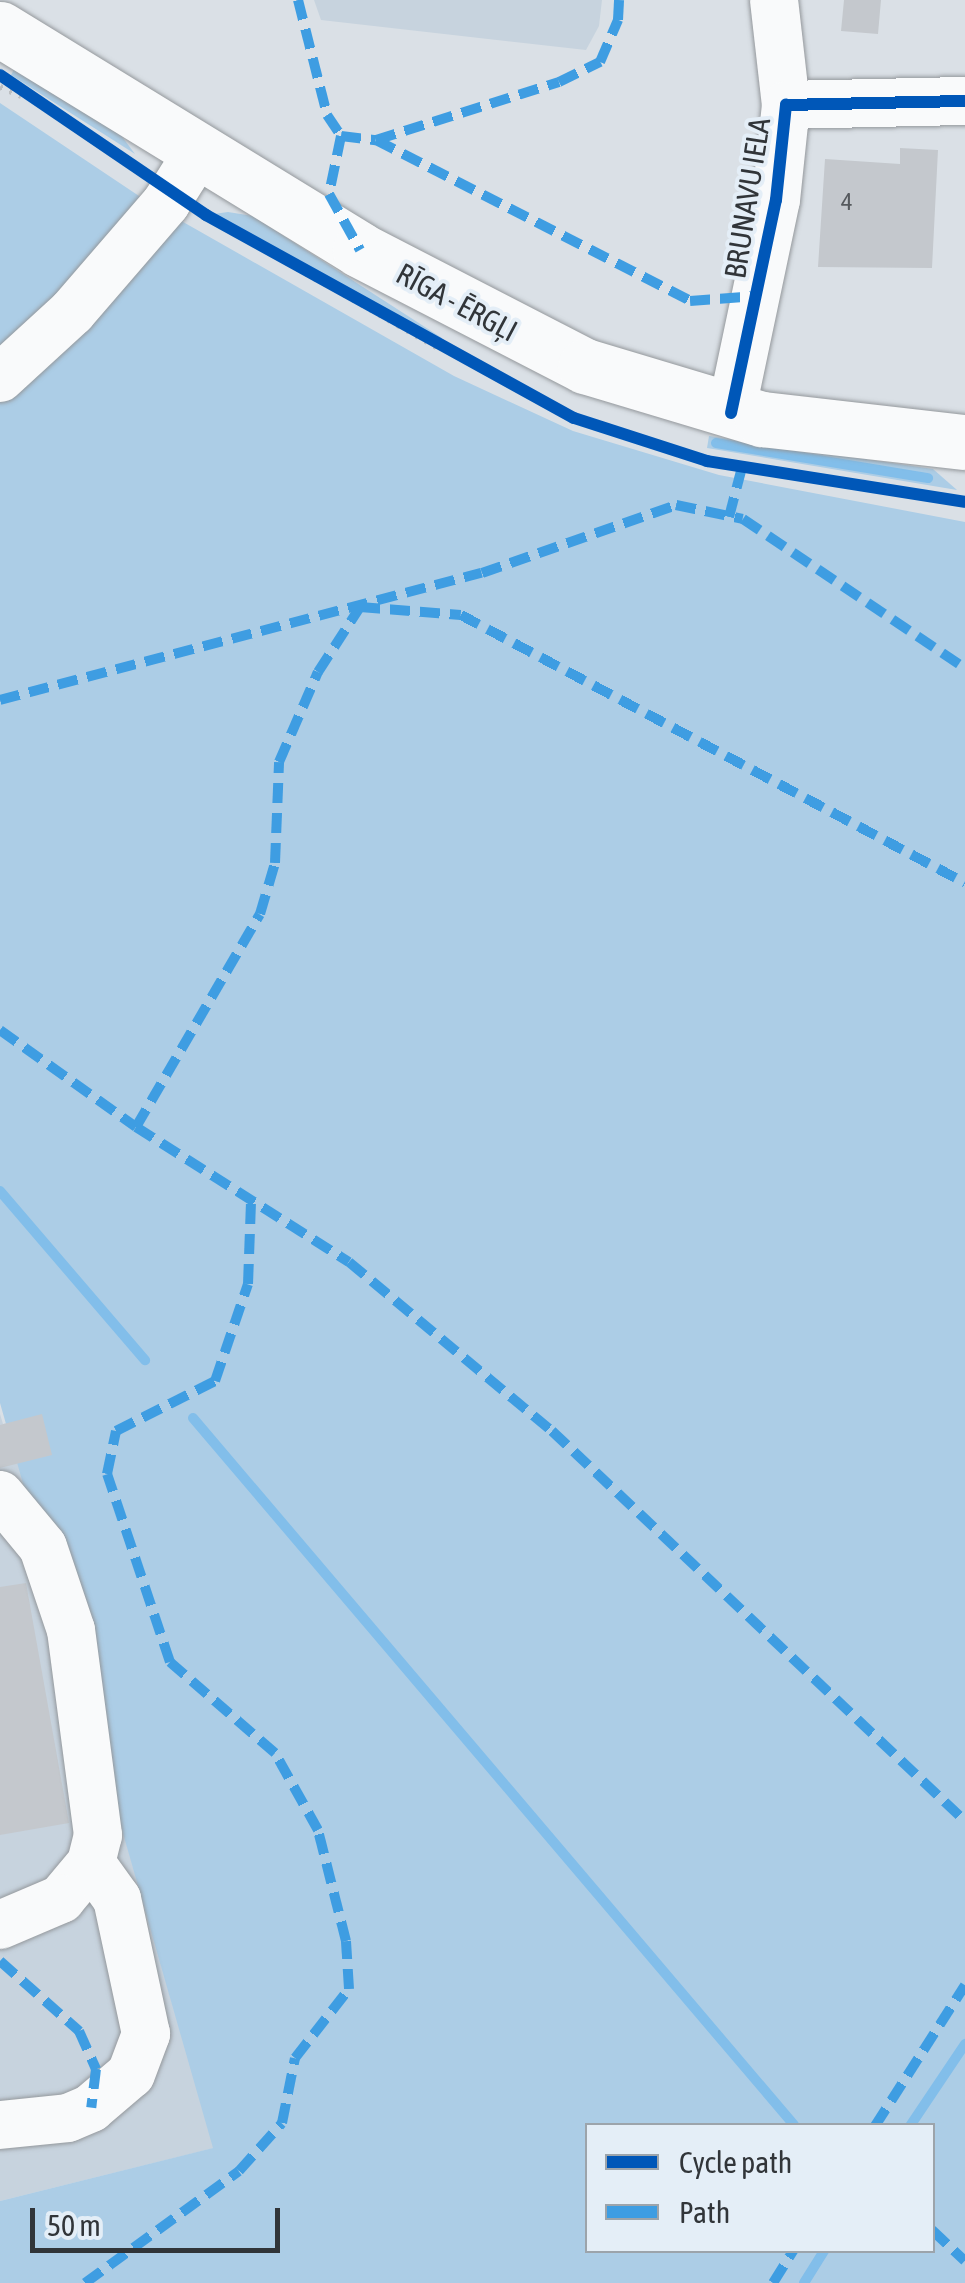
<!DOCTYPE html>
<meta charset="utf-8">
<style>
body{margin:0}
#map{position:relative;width:965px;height:2283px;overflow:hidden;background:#dae0e6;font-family:"Asap Condensed",sans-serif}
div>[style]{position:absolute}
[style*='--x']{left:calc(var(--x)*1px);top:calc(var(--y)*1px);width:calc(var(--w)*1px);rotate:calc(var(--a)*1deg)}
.built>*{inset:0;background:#c7d3de}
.green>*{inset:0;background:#accde6}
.stream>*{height:10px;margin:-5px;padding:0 5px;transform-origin:5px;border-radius:5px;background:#82beea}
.building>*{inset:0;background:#c4c8cd}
.path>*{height:6px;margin-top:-3px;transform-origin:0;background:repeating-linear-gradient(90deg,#bcbfc2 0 2.5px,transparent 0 10.5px)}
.roads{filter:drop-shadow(0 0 2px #94989c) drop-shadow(0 0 2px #94989c)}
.minor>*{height:48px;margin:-24px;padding:0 24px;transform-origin:24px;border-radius:24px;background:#f9fafb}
.major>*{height:55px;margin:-27.5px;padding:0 27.5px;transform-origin:27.5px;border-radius:27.5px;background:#f9fafb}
.quiet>*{height:10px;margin-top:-5px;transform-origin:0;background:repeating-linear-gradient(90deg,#3e9de2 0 20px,transparent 0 30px)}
.cycleway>*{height:12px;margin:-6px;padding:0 6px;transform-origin:6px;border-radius:6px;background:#0057b8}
span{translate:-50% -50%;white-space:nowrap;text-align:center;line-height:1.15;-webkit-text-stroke:8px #e4eef7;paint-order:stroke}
.number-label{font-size:25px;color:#565a5e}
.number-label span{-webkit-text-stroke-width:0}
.street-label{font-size:30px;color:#313539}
.legend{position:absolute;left:585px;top:2123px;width:350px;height:130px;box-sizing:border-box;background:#e4eef7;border:2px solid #9ca4ab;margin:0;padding:12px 18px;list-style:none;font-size:30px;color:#313539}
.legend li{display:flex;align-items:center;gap:20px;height:50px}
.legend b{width:50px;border:2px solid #9ca4ab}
.scale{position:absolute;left:30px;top:2208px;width:250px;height:45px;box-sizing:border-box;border:5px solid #313539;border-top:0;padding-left:12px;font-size:30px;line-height:35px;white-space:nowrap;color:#313539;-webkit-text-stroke:8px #e4eef7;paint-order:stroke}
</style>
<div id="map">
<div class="built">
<i style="clip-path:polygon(314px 0,602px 0,599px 26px,586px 50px,321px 20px)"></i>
<i style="clip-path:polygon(0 1414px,3px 1424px,42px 1414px,214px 2148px,0 2201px)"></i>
</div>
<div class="green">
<i style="clip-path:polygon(16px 66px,117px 130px,135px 154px,11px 75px)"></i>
<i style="clip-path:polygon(evenodd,0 103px,148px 202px,454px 376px,573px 431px,719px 475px,965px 522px,965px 2283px,0 2283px,0 2201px,213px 2148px,0 1403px,0 103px,588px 2126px,932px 2126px,932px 2250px,588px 2250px,588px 2126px)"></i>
<i style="clip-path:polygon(228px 212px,253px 216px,442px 338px,439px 344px,214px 214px)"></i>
<i style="clip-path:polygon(709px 436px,933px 469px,957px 490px,707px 448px)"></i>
</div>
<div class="stream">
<i style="--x:716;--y:443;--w:215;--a:9.4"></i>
<i style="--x:0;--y:1191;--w:223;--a:49.4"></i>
<i style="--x:193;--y:1418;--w:928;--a:49.63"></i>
<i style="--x:910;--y:2126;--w:99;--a:-56.1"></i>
<i style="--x:804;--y:2283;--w:39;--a:-58"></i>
</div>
<div class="building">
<i style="clip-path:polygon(844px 0,881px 0,878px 34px,841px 31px)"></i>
<i style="clip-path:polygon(900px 148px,938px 150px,932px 268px,818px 267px,825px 159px,900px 164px)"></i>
<i style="clip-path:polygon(42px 1414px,52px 1455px,0 1468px,0 1425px)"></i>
<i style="clip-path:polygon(26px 1583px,69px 1823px,0 1835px,0 1587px)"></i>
</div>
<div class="path">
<i style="--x:0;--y:87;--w:23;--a:23"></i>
<i style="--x:206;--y:215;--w:131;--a:30.3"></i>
<i style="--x:343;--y:294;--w:109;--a:29.6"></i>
</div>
<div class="roads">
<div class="minor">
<i style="--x:774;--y:0;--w:106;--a:83.5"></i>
<i style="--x:0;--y:378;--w:98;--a:-42.5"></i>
<i style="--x:72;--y:312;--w:144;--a:-49.2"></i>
<i style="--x:166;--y:203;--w:60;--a:-57.9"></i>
<i style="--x:731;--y:413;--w:218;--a:-78.1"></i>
<i style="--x:776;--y:200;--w:96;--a:-84"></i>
<i style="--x:786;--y:105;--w:179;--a:-1.3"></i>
<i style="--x:0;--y:1495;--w:67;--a:50.4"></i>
<i style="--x:43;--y:1547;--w:88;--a:71.4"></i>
<i style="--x:71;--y:1630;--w:207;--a:82.5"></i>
<i style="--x:98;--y:1835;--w:29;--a:104"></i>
<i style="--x:91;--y:1863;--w:47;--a:129.8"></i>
<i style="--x:61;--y:1899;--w:66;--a:156.9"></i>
<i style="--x:0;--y:2125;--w:68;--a:-5.9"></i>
<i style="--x:68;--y:2118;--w:25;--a:-23"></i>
<i style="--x:91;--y:2108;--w:52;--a:-40.4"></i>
<i style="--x:131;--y:2074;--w:43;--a:-69.4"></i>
<i style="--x:146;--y:2034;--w:138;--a:-102.1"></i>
<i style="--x:117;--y:1899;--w:44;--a:-125.8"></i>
</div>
<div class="major">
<i style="--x:0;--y:29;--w:422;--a:31.5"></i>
<i style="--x:360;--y:250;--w:253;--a:27.3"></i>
<i style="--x:585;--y:366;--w:185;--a:16.7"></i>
<i style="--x:762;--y:419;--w:204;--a:6.5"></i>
</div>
</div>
<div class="quiet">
<i style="--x:298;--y:0;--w:119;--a:75.8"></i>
<i style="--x:327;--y:115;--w:25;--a:56"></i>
<i style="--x:341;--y:136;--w:59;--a:101.7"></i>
<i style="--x:329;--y:194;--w:64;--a:61"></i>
<i style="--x:341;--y:136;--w:35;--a:7"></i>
<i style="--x:376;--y:140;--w:192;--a:-17.6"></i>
<i style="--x:559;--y:82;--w:46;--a:-26"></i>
<i style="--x:600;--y:62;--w:46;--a:-66.8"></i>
<i style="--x:618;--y:20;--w:20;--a:-87"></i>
<i style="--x:376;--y:140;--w:353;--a:27.1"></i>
<i style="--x:690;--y:301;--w:67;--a:-4.3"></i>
<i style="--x:729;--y:517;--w:52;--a:-75.4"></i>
<i style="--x:0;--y:700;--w:498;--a:-14.8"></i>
<i style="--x:482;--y:573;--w:206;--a:-19.3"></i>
<i style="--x:676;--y:505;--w:68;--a:11.8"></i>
<i style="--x:743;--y:519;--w:267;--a:33.9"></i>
<i style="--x:0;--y:1030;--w:167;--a:35.5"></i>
<i style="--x:136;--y:1127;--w:252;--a:32.4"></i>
<i style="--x:349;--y:1262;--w:264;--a:39.8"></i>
<i style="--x:552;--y:1431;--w:568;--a:43.36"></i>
<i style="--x:136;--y:1127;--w:246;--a:-59.8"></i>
<i style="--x:260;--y:914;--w:53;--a:-73.6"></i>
<i style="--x:275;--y:863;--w:101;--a:-87.7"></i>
<i style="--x:279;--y:762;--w:98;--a:-66.6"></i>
<i style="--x:318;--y:672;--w:77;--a:-57.1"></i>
<i style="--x:360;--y:607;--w:101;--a:4.5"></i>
<i style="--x:461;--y:615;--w:571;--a:28"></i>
<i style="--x:0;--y:1961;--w:106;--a:41.5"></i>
<i style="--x:79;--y:2031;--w:42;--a:65.9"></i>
<i style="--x:96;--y:2069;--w:39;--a:97"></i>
<i style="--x:875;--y:2126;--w:167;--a:-57.4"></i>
<i style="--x:932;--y:2230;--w:45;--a:43.2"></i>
<i style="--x:85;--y:2283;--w:190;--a:-36"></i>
<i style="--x:239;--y:2171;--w:64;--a:-48.1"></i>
<i style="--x:282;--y:2123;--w:66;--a:-78.7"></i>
<i style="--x:295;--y:2058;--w:88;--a:-52"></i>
<i style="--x:349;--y:1989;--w:48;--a:-93.6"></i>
<i style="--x:346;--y:1941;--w:114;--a:-104.2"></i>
<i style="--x:318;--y:1830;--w:88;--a:-119.2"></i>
<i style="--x:275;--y:1753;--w:139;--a:-139.1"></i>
<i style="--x:170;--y:1662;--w:198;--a:-108.5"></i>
<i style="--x:107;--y:1474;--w:44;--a:-78.2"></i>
<i style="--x:116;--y:1431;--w:111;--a:-26.8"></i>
<i style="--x:215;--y:1381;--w:102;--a:-71.2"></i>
<i style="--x:248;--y:1284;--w:81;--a:-87.9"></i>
<i style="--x:773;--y:2283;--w:39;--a:-58"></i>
</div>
<div class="cycleway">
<i style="--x:0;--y:75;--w:249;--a:34.2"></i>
<i style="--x:206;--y:215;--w:420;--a:28.9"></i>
<i style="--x:574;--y:418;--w:140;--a:17.9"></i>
<i style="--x:707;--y:461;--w:261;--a:9"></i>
<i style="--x:731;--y:413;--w:218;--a:-78.1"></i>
<i style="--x:776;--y:200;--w:96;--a:-84"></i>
<i style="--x:786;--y:105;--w:179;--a:-1.3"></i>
</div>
<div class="number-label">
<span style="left:847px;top:201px">4</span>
</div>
<div class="street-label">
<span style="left:747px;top:198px;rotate:-81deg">BRUNAVU IELA</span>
<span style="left:457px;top:302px;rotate:28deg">RĪGA - ĒRGĻI</span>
</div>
<ul class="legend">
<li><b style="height:12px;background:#0057b8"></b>Cycle path</li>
<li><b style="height:12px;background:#3e9de2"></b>Path</li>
</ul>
<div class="scale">50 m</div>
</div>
